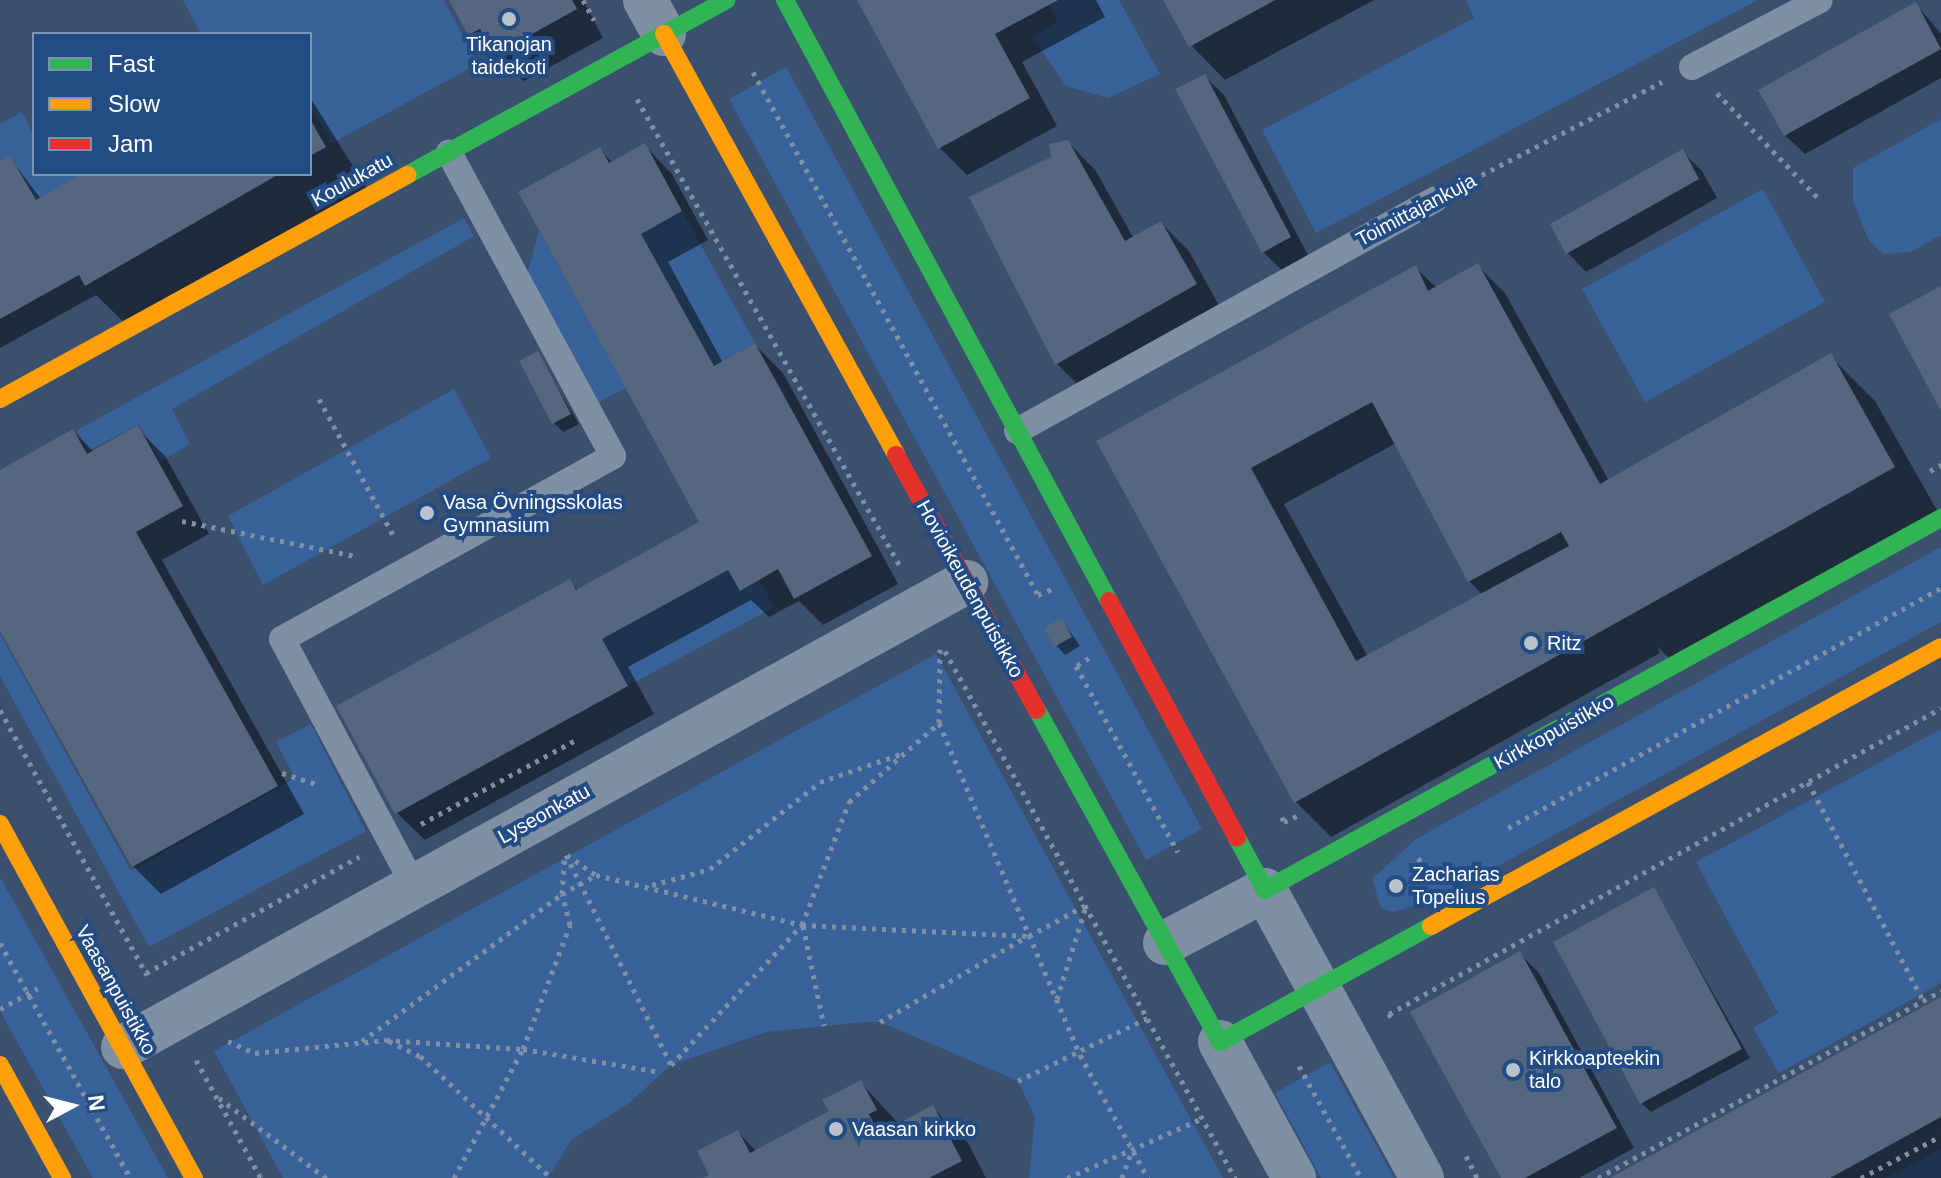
<!DOCTYPE html>
<meta charset="utf-8">
<style>
body{margin:0}
#map{position:relative;width:1941px;height:1178px;overflow:hidden;background:#3a506e;font-family:Arial,sans-serif}
div>[style]{position:absolute}
[style*='--x']{left:calc(var(--x)*1px);top:calc(var(--y)*1px);width:calc(var(--w)*1px);rotate:calc(var(--a)*1deg)}
.green>*{inset:0;background:#386299}
.shadow>*{inset:0;background:#0007}
.building>*{inset:0;background:#55677f}
.path>*{height:5px;margin-top:-2.5px;transform-origin:0;background:repeating-linear-gradient(90deg,#8090a4 0 4px,transparent 0 10px)}
.lane>*{height:26px;margin:-13px;padding:0 13px;transform-origin:13px;border-radius:13px;background:#8090a4}
.street>*{height:44px;margin:-22px;padding:0 22px;transform-origin:22px;border-radius:22px;background:#8090a4}
.fast>*{height:18px;margin:-9px;padding:0 9px;transform-origin:9px;border-radius:9px;background:#30b455}
.slow>*{height:18px;margin:-9px;padding:0 9px;transform-origin:9px;border-radius:9px;background:#ff9f0a}
.jam>*{height:18px;margin:-9px;padding:0 9px;transform-origin:9px;border-radius:9px;background:#e5322d}
.dots>*{width:22px;height:22px;translate:-50% -50%;box-sizing:border-box;border:4px solid #244c84;border-radius:50%}
span{translate:-50% -50%;white-space:nowrap;text-align:center;line-height:1.15;-webkit-text-stroke:8px #244c84;paint-order:stroke}
.poi-label{font-size:20px;color:#fff}
.left{translate:0 -50%;text-align:left}
.street-label{font-size:20px;color:#fff}
.legend{position:absolute;left:32px;top:32px;width:280px;height:144px;box-sizing:border-box;background:#244c84;border:2px solid #7c94b5;margin:0;padding:10px 14px;list-style:none;font-size:24px;color:#fff}
.legend li{display:flex;align-items:center;gap:16px;height:40px}
.legend b{width:40px;border:2px solid #7c94b5}
.north{position:absolute;left:32px;top:1066px;width:80px;height:80px;-webkit-text-stroke:6px #244c84;paint-order:stroke;rotate:83deg;font-size:22px;font-weight:700;line-height:32px;text-align:center;color:#fff}
.north::after{content:'';display:block;margin:auto;width:28px;height:36px;background:#fff;clip-path:polygon(50% 0,100% 100%,50% 72%,0 100%)}
</style>
<div id="map">
<div class="green">
<i style="clip-path:polygon(183px 0,444px 0,478px 64px,332px 143px,310px 106px,310px 34px,201px 34px)"></i>
<i style="clip-path:polygon(1058px 0,1119px 0,1160px 74px,1108px 98px,1066px 86px,1032px 37px,1058px 22px,1049px 5px)"></i>
<i style="clip-path:polygon(1466px 0,1758px 0,1316px 233px,1262px 130px,1474px 18px)"></i>
<i style="clip-path:polygon(786px 67px,1202px 829px,1146px 860px,729px 99px)"></i>
<i style="clip-path:polygon(22px 112px,34px 136px,34px 174px,81px 174px,36px 200px,10px 156px,0 161px,0 124px)"></i>
<i style="clip-path:polygon(1941px 119px,1941px 235px,1911px 252px,1883px 254px,1868px 239px,1853px 200px,1853px 168px)"></i>
<i style="clip-path:polygon(1763px 189px,1825px 302px,1645px 402px,1582px 289px)"></i>
<i style="clip-path:polygon(682px 211px,755px 343px,714px 366px,641px 234px)"></i>
<i style="clip-path:polygon(464px 218px,474px 236px,172px 409px,190px 444px,161px 461px,139px 424px,88px 451px,77px 430px)"></i>
<i style="clip-path:polygon(539px 231px,626px 388px,595px 404px,526px 278px)"></i>
<i style="clip-path:polygon(454px 389px,491px 458px,263px 585px,228px 516px)"></i>
<i style="clip-path:polygon(1941px 547px,1941px 622px,1442px 897px,1394px 912px,1381px 908px,1372px 879px,1416px 839px)"></i>
<i style="clip-path:polygon(728px 570px,740px 590px,759px 580px,774px 607px,628px 686px,602px 639px)"></i>
<i style="clip-path:polygon(0 634px,131px 871px,295px 778px,276px 742px,311px 724px,366px 831px,149px 947px,0 676px)"></i>
<i style="clip-path:polygon(936px 654px,1223px 1178px,1029px 1178px,1035px 1117px,1018px 1081px,880px 1022px,864px 1022px,766px 1032px,671px 1065px,629px 1103px,571px 1140px,548px 1178px,283px 1178px,214px 1051px)"></i>
<i style="clip-path:polygon(1941px 729px,1941px 983px,1779px 1073px,1753px 1028px,1778px 1013px,1696px 862px)"></i>
<i style="clip-path:polygon(0 877px,168px 1178px,93px 1178px,0 1011px)"></i>
<i style="clip-path:polygon(1330px 1062px,1394px 1178px,1321px 1178px,1275px 1093px)"></i>
<i style="clip-path:polygon(1941px 1149px,1941px 1178px,1886px 1178px)"></i>
</div>
<div class="shadow">
<i style="clip-path:polygon(451px 0,583px 0,603px 38px,524px 81px,470px 34px)"></i>
<i style="clip-path:polygon(862px 0,1096px 0,1105px 17px,1022px 62px,1057px 126px,967px 175px,939px 147px)"></i>
<i style="clip-path:polygon(1166px 0,1374px 0,1225px 80px,1191px 45px)"></i>
<i style="clip-path:polygon(1916px 4px,1941px 34px,1941px 78px,1805px 154px,1785px 135px)"></i>
<i style="clip-path:polygon(1204px 76px,1224px 95px,1309px 257px,1283px 271px,1263px 252px)"></i>
<i style="clip-path:polygon(310px 97px,369px 192px,131px 329px,96px 295px,0 348px,0 164px,10px 158px,41px 199px,85px 174px,310px 174px)"></i>
<i style="clip-path:polygon(1068px 142px,1096px 171px,1134px 239px,1161px 223px,1189px 251px,1223px 313px,1085px 392px,1057px 364px,972px 198px,1053px 158px)"></i>
<i style="clip-path:polygon(645px 146px,672px 174px,708px 240px,668px 262px,723px 363px,755px 345px,783px 373px,898px 584px,823px 625px,799px 601px,769px 617px,751px 600px,628px 667px,654px 714px,425px 840px,397px 813px,569px 581px,579px 591px,702px 523px,600px 150px,613px 163px)"></i>
<i style="clip-path:polygon(1683px 152px,1702px 171px,1717px 198px,1586px 272px,1567px 252px)"></i>
<i style="clip-path:polygon(evenodd,1477px 265px,1505px 293px,1609px 481px,1830px 356px,1875px 401px,1938px 512px,1673px 662px,1657px 646px,1660px 653px,1331px 837px,1296px 802px,1099px 442px,1416px 268px,1437px 288px,1477px 265px,1396px 443px,1469px 581px,1483px 595px,1368px 657px,1284px 504px,1396px 443px)"></i>
<i style="clip-path:polygon(537px 354px,579px 424px,563px 432px,554px 423px)"></i>
<i style="clip-path:polygon(137px 428px,165px 456px,209px 534px,162px 560px,304px 814px,161px 894px,133px 866px,0 627px,0 472px,73px 431px,94px 452px)"></i>
<i style="clip-path:polygon(1062px 620px,1080px 646px,1065px 655px,1056px 645px)"></i>
<i style="clip-path:polygon(1654px 889px,1750px 1058px,1651px 1112px,1641px 1103px)"></i>
<i style="clip-path:polygon(1520px 954px,1539px 973px,1634px 1148px,1579px 1178px,1503px 1178px)"></i>
<i style="clip-path:polygon(1941px 999px,1941px 1178px,1614px 1178px)"></i>
<i style="clip-path:polygon(860px 1082px,900px 1125px,933px 1108px,968px 1143px,986px 1178px,707px 1178px,738px 1132px,757px 1152px,832px 1112px)"></i>
</div>
<div class="building">
<i style="clip-path:polygon(449px 0,572px 0,577px 9px,494px 55px,480px 29px,468px 35px)"></i>
<i style="clip-path:polygon(857px 0,1058px 0,995px 34px,1030px 98px,938px 149px)"></i>
<i style="clip-path:polygon(1163px 0,1275px 0,1189px 47px)"></i>
<i style="clip-path:polygon(1916px 2px,1941px 49px,1784px 136px,1758px 90px)"></i>
<i style="clip-path:polygon(1205px 74px,1291px 237px,1262px 253px,1175px 89px)"></i>
<i style="clip-path:polygon(310px 119px,326px 147px,310px 156px)"></i>
<i style="clip-path:polygon(1068px 140px,1125px 241px,1161px 221px,1197px 284px,1055px 365px,969px 197px,1051px 157px,1049px 144px)"></i>
<i style="clip-path:polygon(645px 143px,682px 211px,641px 234px,714px 366px,755px 343px,872px 556px,794px 599px,778px 569px,740px 591px,728px 570px,602px 639px,628px 686px,395px 814px,336px 706px,570px 579px,576px 590px,699px 522px,518px 192px,600px 147px,609px 163px)"></i>
<i style="clip-path:polygon(1683px 149px,1699px 179px,1566px 254px,1550px 224px)"></i>
<i style="clip-path:polygon(10px 156px,36px 200px,81px 174px,279px 174px,85px 286px,79px 275px,0 319px,0 161px)"></i>
<i style="clip-path:polygon(evenodd,1478px 263px,1600px 484px,1831px 353px,1895px 467px,1294px 803px,1096px 441px,1416px 265px,1428px 291px,1478px 263px,1372px 402px,1468px 582px,1561px 532px,1569px 546px,1356px 661px,1251px 468px,1372px 402px)"></i>
<i style="clip-path:polygon(1941px 286px,1941px 411px,1889px 314px)"></i>
<i style="clip-path:polygon(538px 351px,571px 414px,552px 424px,519px 361px)"></i>
<i style="clip-path:polygon(138px 425px,183px 506px,136px 532px,278px 786px,132px 867px,0 631px,0 470px,73px 429px,87px 454px)"></i>
<i style="clip-path:polygon(1062px 618px,1072px 637px,1054px 647px,1044px 628px)"></i>
<i style="clip-path:polygon(1654px 887px,1742px 1049px,1640px 1104px,1553px 942px)"></i>
<i style="clip-path:polygon(1520px 951px,1617px 1128px,1525px 1178px,1501px 1178px,1410px 1012px)"></i>
<i style="clip-path:polygon(1941px 997px,1941px 1117px,1830px 1178px,1610px 1178px)"></i>
<i style="clip-path:polygon(861px 1080px,877px 1110px,869px 1114px,879px 1134px,933px 1105px,962px 1161px,929px 1178px,703px 1178px,709px 1175px,697px 1151px,738px 1130px,750px 1153px,829px 1111px,822px 1100px)"></i>
</div>
<div class="path">
<i style="--x:583;--y:0;--w:23;--a:61"></i>
<i style="--x:753;--y:72;--w:596;--a:61.41"></i>
<i style="--x:1038;--y:595;--w:15;--a:-23"></i>
<i style="--x:1717;--y:93;--w:144;--a:46.1"></i>
<i style="--x:637;--y:99;--w:538;--a:60.62"></i>
<i style="--x:1464;--y:184;--w:223;--a:-27.3"></i>
<i style="--x:319;--y:399;--w:155;--a:61.4"></i>
<i style="--x:1930;--y:471;--w:13;--a:-29"></i>
<i style="--x:182;--y:521;--w:177;--a:11.4"></i>
<i style="--x:940;--y:649;--w:74;--a:90.8"></i>
<i style="--x:939;--y:723;--w:361;--a:67"></i>
<i style="--x:1080;--y:1055;--w:141;--a:61.1"></i>
<i style="--x:945;--y:651;--w:602;--a:61.18"></i>
<i style="--x:1089;--y:658;--w:15;--a:148"></i>
<i style="--x:1076;--y:666;--w:212;--a:61.3"></i>
<i style="--x:0;--y:710;--w:303;--a:61"></i>
<i style="--x:282;--y:773;--w:38;--a:18"></i>
<i style="--x:1808;--y:782;--w:246;--a:62.2"></i>
<i style="--x:1282;--y:817;--w:5;--a:68"></i>
<i style="--x:1284;--y:822;--w:17;--a:-25"></i>
<i style="--x:421;--y:824;--w:174;--a:-28.5"></i>
<i style="--x:1508;--y:828;--w:495;--a:-29"></i>
<i style="--x:566;--y:855;--w:235;--a:63.4"></i>
<i style="--x:671;--y:1065;--w:192;--a:-46.9"></i>
<i style="--x:802;--y:925;--w:132;--a:-69.1"></i>
<i style="--x:849;--y:802;--w:120;--a:-41.3"></i>
<i style="--x:567;--y:855;--w:35;--a:35"></i>
<i style="--x:596;--y:875;--w:212;--a:13.6"></i>
<i style="--x:802;--y:925;--w:227;--a:2.8"></i>
<i style="--x:1029;--y:936;--w:65;--a:-28.5"></i>
<i style="--x:1418;--y:858;--w:21;--a:53"></i>
<i style="--x:652;--y:885;--w:60;--a:-15.4"></i>
<i style="--x:710;--y:869;--w:140;--a:-38.3"></i>
<i style="--x:820;--y:782;--w:86;--a:-19.1"></i>
<i style="--x:803;--y:926;--w:102;--a:78.1"></i>
<i style="--x:0;--y:943;--w:269;--a:61"></i>
<i style="--x:146;--y:973;--w:243;--a:-28.6"></i>
<i style="--x:1057;--y:999;--w:97;--a:-72.7"></i>
<i style="--x:0;--y:1009;--w:43;--a:-28.9"></i>
<i style="--x:1391;--y:1017;--w:4;--a:-124"></i>
<i style="--x:1389;--y:1014;--w:631;--a:-29"></i>
<i style="--x:880;--y:1022;--w:171;--a:-30.2"></i>
<i style="--x:228;--y:1041;--w:30;--a:24"></i>
<i style="--x:255;--y:1053;--w:132;--a:-5.7"></i>
<i style="--x:386;--y:1040;--w:137;--a:3.8"></i>
<i style="--x:523;--y:1049;--w:140;--a:9.5"></i>
<i style="--x:362;--y:1041;--w:248;--a:-36.3"></i>
<i style="--x:562;--y:894;--w:39;--a:-29"></i>
<i style="--x:389;--y:1041;--w:34;--a:26"></i>
<i style="--x:420;--y:1056;--w:176;--a:42.9"></i>
<i style="--x:196;--y:1060;--w:135;--a:61.2"></i>
<i style="--x:1299;--y:1066;--w:128;--a:61"></i>
<i style="--x:1018;--y:1081;--w:144;--a:-25.9"></i>
<i style="--x:219;--y:1098;--w:134;--a:36.8"></i>
<i style="--x:1466;--y:1156;--w:25;--a:63"></i>
<i style="--x:454;--y:1178;--w:146;--a:-61.9"></i>
<i style="--x:523;--y:1049;--w:133;--a:-69.2"></i>
<i style="--x:570;--y:925;--w:32;--a:-104"></i>
<i style="--x:562;--y:894;--w:39;--a:-86"></i>
<i style="--x:1067;--y:1178;--w:149;--a:-23.8"></i>
<i style="--x:1122;--y:1178;--w:27;--a:-70"></i>
<i style="--x:1598;--y:1178;--w:391;--a:-28.6"></i>
<i style="--x:1861;--y:1178;--w:90;--a:-27.7"></i>
</div>
<div class="lane">
<i style="--x:1692;--y:67;--w:144;--a:-27.6"></i>
<i style="--x:1017;--y:431;--w:478;--a:-29"></i>
<i style="--x:414;--y:886;--w:280;--a:-118.1"></i>
<i style="--x:282;--y:639;--w:378;--a:-28.9"></i>
<i style="--x:613;--y:456;--w:345;--a:-118.4"></i>
</div>
<div class="street">
<i style="--x:645;--y:0;--w:39;--a:61"></i>
<i style="--x:1165;--y:943;--w:113;--a:-27.9"></i>
<i style="--x:1265;--y:890;--w:328;--a:61.4"></i>
<i style="--x:1220;--y:1042;--w:155;--a:61.4"></i>
<i style="--x:123;--y:1047;--w:963;--a:-28.88"></i>
</div>
<div class="fast">
<i style="--x:785;--y:0;--w:683;--a:61.67"></i>
<i style="--x:407;--y:175;--w:364;--a:-28.7"></i>
<i style="--x:1037;--y:710;--w:379;--a:61.1"></i>
<i style="--x:1220;--y:1042;--w:241;--a:-28.8"></i>
<i style="--x:1237;--y:838;--w:59;--a:61.7"></i>
<i style="--x:1265;--y:890;--w:772;--a:-28.82"></i>
</div>
<div class="slow">
<i style="--x:664;--y:34;--w:481;--a:61.1"></i>
<i style="--x:0;--y:399;--w:465;--a:-28.8"></i>
<i style="--x:0;--y:824;--w:404;--a:61.3"></i>
<i style="--x:1431;--y:926;--w:581;--a:-28.68"></i>
<i style="--x:0;--y:1065;--w:129;--a:61.2"></i>
</div>
<div class="jam">
<i style="--x:896;--y:455;--w:291;--a:61.1"></i>
<i style="--x:1109;--y:601;--w:269;--a:61.6"></i>
</div>
<div class="dots">
<i style="left:509px;top:19px;background:#bac2cc"></i>
<i style="left:427px;top:513px;background:#bac2cc"></i>
<i style="left:1531px;top:643px;background:#bac2cc"></i>
<i style="left:1396px;top:886px;background:#bac2cc"></i>
<i style="left:1513px;top:1070px;background:#bac2cc"></i>
<i style="left:836px;top:1129px;background:#bac2cc"></i>
</div>
<div class="poi-label">
<span style="left:509px;top:56px">Tikanojan<br>taidekoti</span>
<span class="left" style="left:443px;top:514px">Vasa Övningsskolas<br>Gymnasium</span>
<span class="left" style="left:1547px;top:643px">Ritz</span>
<span class="left" style="left:1412px;top:886px">Zacharias<br>Topelius</span>
<span class="left" style="left:1529px;top:1070px">Kirkkoapteekin<br>talo</span>
<span class="left" style="left:852px;top:1129px">Vaasan kirkko</span>
</div>
<div class="street-label">
<span style="left:352px;top:180px;rotate:-29deg">Koulukatu</span>
<span style="left:1416px;top:210px;rotate:-28deg">Toimittajankuja</span>
<span style="left:970px;top:589px;rotate:61deg">Hovioikeudenpuistikko</span>
<span style="left:1554px;top:732px;rotate:-29deg">Kirkkopuistikko</span>
<span style="left:544px;top:814px;rotate:-29deg">Lyseonkatu</span>
<span style="left:116px;top:990px;rotate:61deg">Vaasanpuistikko</span>
</div>
<ul class="legend">
<li><b style="height:10px;background:#30b455"></b>Fast</li>
<li><b style="height:10px;background:#ff9f0a"></b>Slow</li>
<li><b style="height:10px;background:#e5322d"></b>Jam</li>
</ul>
<div class="north">N</div>
</div>
